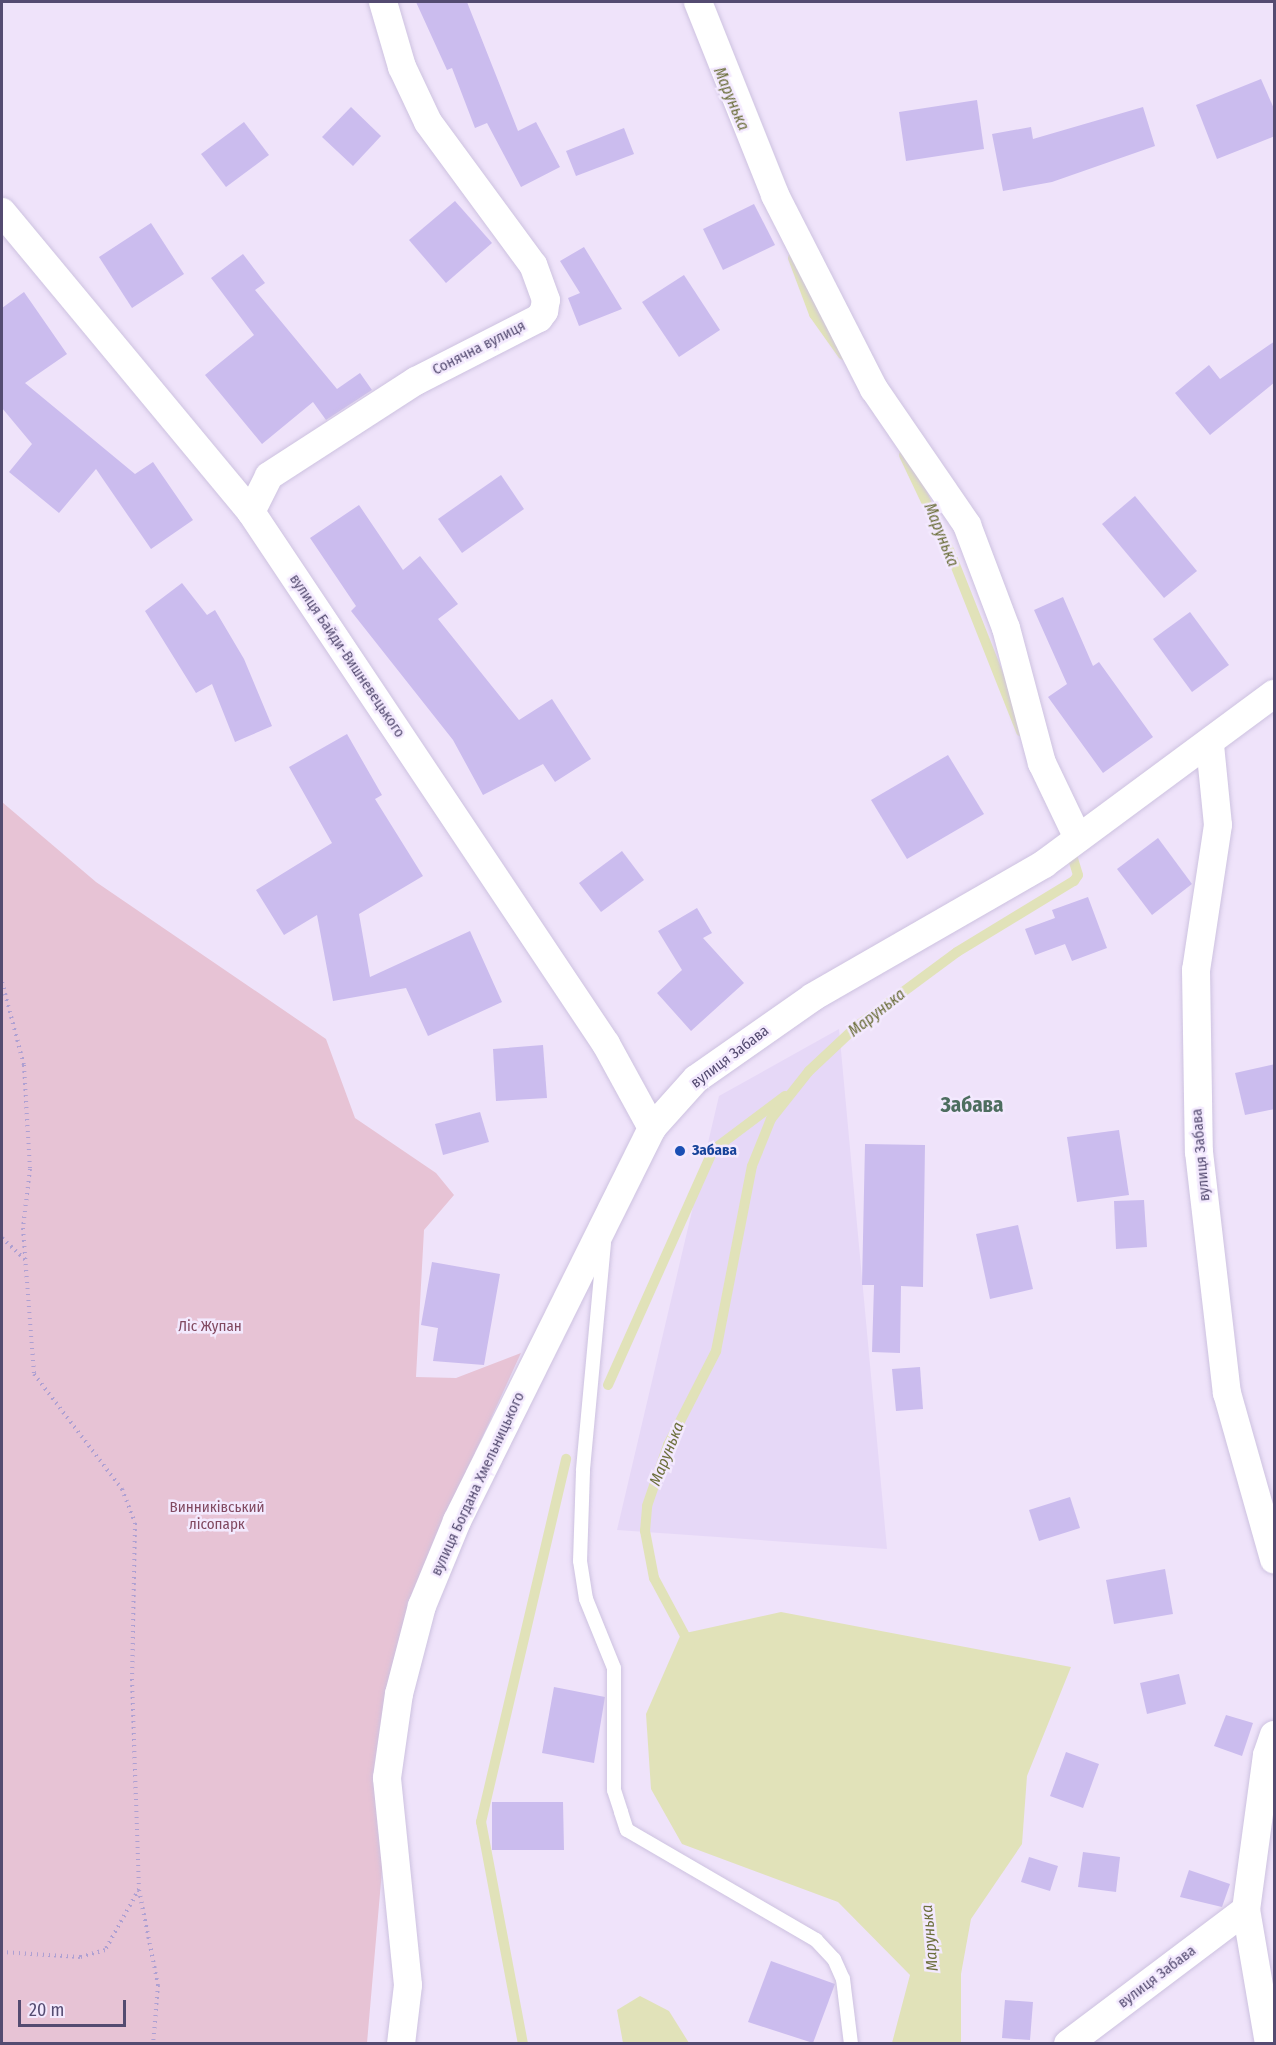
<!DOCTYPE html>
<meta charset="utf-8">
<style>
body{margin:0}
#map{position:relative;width:1276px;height:2045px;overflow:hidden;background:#efe3fa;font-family:"Fira Sans Condensed",sans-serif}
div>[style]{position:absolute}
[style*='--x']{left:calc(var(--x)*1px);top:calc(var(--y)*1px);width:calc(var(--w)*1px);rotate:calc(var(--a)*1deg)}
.residential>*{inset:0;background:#e6d8f7}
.green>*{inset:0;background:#e7c3d5}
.water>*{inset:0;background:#e1e2b9}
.stream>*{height:10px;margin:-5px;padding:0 5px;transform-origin:5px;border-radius:5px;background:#e1e2b9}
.building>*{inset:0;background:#cbbcee}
.path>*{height:4px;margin-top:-2px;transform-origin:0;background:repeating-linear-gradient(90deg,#aea0d2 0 1.5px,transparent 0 6px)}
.roads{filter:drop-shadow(0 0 2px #cdc2e0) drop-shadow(0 0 2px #cdc2e0)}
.lane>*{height:14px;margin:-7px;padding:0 7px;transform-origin:7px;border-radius:7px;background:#fff}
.street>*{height:28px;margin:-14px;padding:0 14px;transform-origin:14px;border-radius:14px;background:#fff}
.dots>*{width:16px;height:16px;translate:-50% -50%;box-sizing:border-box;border:3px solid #f3e9fe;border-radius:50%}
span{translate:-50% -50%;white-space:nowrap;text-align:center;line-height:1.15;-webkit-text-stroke:5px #f3e9fe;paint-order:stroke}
.street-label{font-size:15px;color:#544b71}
.transit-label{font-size:15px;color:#164399;font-weight:700}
.left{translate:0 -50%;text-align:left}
.park-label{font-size:15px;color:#814960}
.water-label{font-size:16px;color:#6c6f3c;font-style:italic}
.district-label{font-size:21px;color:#4d6d5f;font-weight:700}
.frame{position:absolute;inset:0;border:3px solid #544b71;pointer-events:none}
.scale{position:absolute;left:18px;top:2000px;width:108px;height:27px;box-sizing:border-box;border:3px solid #544b71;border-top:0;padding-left:8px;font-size:18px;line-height:21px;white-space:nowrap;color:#544b71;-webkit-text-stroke:4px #f3e9fe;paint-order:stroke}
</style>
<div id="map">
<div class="residential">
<i style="clip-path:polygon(839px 1029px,887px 1549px,617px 1530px,719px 1096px)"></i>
</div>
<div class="green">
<i style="clip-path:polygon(2px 802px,96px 882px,326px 1039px,355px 1118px,436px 1173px,454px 1195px,424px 1230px,416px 1377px,456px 1378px,521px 1353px,429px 1553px,400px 1663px,367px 2043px,2px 2043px)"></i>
</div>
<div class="water">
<i style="clip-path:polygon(781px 1612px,1071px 1667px,1027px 1776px,1022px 1844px,971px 1919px,961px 1974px,961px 2043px,892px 2043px,910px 1975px,838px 1902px,682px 1844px,651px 1789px,646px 1714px,681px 1634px)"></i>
<i style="clip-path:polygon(640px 1996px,669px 2011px,689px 2043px,623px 2043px,617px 2010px)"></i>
</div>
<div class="stream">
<i style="--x:793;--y:258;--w:60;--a:69.4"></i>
<i style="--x:814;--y:314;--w:50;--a:54.7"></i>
<i style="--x:904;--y:455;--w:107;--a:64.6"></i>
<i style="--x:950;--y:552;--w:193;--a:68.4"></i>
<i style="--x:608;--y:1385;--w:257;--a:-65.9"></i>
<i style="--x:713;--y:1150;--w:90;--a:-36.9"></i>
<i style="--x:690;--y:1645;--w:76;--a:-118.2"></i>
<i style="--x:654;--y:1578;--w:48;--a:-100.8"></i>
<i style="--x:645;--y:1531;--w:25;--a:-85"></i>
<i style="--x:647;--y:1506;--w:65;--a:-71"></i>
<i style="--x:668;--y:1445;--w:106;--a:-62.9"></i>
<i style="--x:716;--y:1351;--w:188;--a:-79"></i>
<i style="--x:752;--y:1166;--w:51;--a:-68"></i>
<i style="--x:771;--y:1119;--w:61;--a:-51.6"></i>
<i style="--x:809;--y:1071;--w:66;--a:-43.2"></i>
<i style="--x:857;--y:1026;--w:124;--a:-36.5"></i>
<i style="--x:957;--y:952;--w:137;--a:-31.3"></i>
<i style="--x:1074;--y:881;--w:7;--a:-56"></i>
<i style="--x:1078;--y:875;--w:28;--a:-107"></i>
<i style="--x:523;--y:2044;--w:226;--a:-100.7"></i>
<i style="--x:481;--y:1822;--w:373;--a:-76.8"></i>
</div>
<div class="building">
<i style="clip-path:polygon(416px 2px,467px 2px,518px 131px,536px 122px,560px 167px,521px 187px,487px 123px,475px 128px,452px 68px,447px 70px)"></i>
<i style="clip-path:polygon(1261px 79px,1275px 111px,1275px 136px,1217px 159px,1196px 105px)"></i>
<i style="clip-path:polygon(977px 100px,984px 149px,906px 161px,899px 112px)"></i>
<i style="clip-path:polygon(351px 107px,381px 136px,353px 166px,322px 137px)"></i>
<i style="clip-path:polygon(1143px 107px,1155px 146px,1052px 182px,1003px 191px,992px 134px,1031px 127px,1033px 139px)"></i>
<i style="clip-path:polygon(244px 122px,269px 155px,226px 187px,201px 154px)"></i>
<i style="clip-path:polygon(624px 128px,634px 154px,576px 176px,566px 151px)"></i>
<i style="clip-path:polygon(455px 201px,492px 243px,446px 283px,409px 240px)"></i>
<i style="clip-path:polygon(754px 204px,775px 245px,723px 270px,703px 229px)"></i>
<i style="clip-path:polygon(151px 223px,184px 274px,132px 308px,99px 257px)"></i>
<i style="clip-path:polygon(584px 247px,622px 309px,579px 326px,568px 298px,580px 293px,560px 261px)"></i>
<i style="clip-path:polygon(243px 254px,265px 283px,255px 290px,337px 389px,360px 373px,372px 390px,326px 420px,313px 402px,262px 444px,205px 375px,254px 335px,211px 278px)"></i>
<i style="clip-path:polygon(684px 275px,720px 330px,679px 357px,642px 302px)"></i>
<i style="clip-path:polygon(24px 292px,67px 354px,25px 383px,135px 474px,153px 462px,193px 520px,151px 549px,96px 469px,59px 513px,9px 472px,32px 444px,2px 408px,2px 308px)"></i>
<i style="clip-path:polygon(1275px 341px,1275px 382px,1210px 435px,1175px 393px,1209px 365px,1220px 379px)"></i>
<i style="clip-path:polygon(501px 475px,524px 509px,462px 553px,438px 519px)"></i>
<i style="clip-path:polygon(1135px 496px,1197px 571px,1164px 598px,1102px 524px)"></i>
<i style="clip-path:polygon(359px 505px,403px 570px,420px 556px,458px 604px,438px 619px,519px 720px,552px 699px,591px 759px,555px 782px,543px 764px,483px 795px,453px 740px,351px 611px,356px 606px,310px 538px)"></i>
<i style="clip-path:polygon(182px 583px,207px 615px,215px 610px,244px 659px,272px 726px,235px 742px,212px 684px,196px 693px,145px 611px)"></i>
<i style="clip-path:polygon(1063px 597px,1093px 666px,1099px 662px,1153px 737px,1103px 773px,1048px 697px,1067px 684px,1034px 610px)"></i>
<i style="clip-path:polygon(1190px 612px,1229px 665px,1192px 692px,1153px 639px)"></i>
<i style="clip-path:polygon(347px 734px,382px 795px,375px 799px,423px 876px,359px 914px,370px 977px,470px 931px,502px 1002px,428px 1036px,406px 988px,333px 1001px,317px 915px,284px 935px,256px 890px,332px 843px,289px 767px)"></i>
<i style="clip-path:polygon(948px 755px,984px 814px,907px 859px,871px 800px)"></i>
<i style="clip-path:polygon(1158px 838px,1192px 884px,1152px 915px,1117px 869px)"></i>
<i style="clip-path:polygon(622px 851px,644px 880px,601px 912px,579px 883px)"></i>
<i style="clip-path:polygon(1088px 897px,1107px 948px,1072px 961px,1065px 944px,1035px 955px,1025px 929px,1055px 918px,1052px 910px)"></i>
<i style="clip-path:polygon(697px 908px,712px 933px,703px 938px,744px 983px,691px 1031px,657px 993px,682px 970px,658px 931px)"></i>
<i style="clip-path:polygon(543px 1045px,547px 1098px,496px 1101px,493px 1049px)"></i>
<i style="clip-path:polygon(1275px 1064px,1275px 1109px,1245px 1115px,1235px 1073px)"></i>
<i style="clip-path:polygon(480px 1112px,489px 1142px,443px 1155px,435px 1124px)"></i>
<i style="clip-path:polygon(1119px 1130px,1129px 1195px,1077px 1202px,1067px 1137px)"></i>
<i style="clip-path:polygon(865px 1144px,925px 1145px,923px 1287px,901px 1286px,900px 1353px,872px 1352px,874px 1285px,862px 1285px)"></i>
<i style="clip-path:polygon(1144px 1200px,1147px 1247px,1116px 1249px,1114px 1201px)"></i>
<i style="clip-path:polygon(1018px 1225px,1033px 1289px,990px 1299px,976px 1234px)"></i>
<i style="clip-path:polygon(432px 1262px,500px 1274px,484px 1365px,433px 1361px,438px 1328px,421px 1325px)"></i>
<i style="clip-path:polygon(920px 1367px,923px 1409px,896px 1411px,892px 1369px)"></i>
<i style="clip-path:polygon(1070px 1497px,1080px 1528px,1039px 1541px,1029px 1510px)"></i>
<i style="clip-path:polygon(1165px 1569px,1173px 1614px,1114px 1624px,1106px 1580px)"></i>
<i style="clip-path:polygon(1179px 1674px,1186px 1704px,1147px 1714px,1140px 1683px)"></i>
<i style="clip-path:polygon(554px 1687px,605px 1697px,594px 1763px,542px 1753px)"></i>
<i style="clip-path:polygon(1226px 1715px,1253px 1723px,1242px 1756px,1214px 1746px)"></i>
<i style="clip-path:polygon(1066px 1752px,1099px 1764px,1083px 1808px,1050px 1796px)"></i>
<i style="clip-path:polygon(492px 1802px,563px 1802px,564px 1850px,492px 1850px)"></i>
<i style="clip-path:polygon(1083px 1852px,1120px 1857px,1116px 1892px,1078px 1887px)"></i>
<i style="clip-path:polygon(1029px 1857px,1058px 1866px,1050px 1891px,1021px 1882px)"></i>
<i style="clip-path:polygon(1189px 1870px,1230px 1884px,1222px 1907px,1180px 1897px)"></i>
<i style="clip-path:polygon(771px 1961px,835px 1984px,813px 2043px,748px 2022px)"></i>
<i style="clip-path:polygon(1005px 2000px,1033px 2002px,1030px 2040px,1002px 2038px)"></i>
</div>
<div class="path">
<i style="--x:2;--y:982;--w:86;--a:75.2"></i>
<i style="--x:24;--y:1065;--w:104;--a:86.7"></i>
<i style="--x:30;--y:1169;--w:59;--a:96.8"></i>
<i style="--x:23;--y:1228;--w:146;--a:85.7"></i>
<i style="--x:34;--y:1374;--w:145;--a:52.6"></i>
<i style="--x:122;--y:1489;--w:36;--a:69"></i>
<i style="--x:135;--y:1523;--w:156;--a:91.1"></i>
<i style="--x:132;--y:1679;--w:210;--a:88.1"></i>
<i style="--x:139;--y:1889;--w:70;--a:119.1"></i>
<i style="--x:105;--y:1950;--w:26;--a:164"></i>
<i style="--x:80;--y:1957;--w:78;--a:-176.3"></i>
<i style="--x:2;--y:1238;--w:33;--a:43"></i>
<i style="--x:139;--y:1890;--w:97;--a:78.7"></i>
<i style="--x:158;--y:1985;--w:59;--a:94.8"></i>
</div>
<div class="roads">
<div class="lane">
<i style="--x:604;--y:1243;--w:229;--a:95.3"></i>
<i style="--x:583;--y:1471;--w:90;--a:91.9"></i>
<i style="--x:580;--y:1561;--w:38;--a:81"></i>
<i style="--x:586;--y:1599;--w:74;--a:67.9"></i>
<i style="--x:614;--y:1668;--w:122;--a:90"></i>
<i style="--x:614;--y:1790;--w:23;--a:72"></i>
<i style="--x:621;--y:1812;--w:19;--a:72"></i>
<i style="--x:627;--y:1830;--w:219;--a:30.2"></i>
<i style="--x:816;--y:1940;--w:26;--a:47"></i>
<i style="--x:834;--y:1959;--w:22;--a:66"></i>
<i style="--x:843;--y:1979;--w:65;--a:83"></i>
</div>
<div class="street">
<i style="--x:698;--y:2;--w:208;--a:68.2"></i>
<i style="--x:775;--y:195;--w:218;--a:63"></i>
<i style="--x:874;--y:389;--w:165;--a:55.6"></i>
<i style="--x:967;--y:525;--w:110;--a:69.3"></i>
<i style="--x:1006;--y:628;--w:140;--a:75.1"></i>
<i style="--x:1042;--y:763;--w:83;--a:64.4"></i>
<i style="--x:2;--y:212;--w:390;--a:50.3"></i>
<i style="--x:251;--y:512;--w:640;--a:56.29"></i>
<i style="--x:606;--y:1044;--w:96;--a:61.3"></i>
<i style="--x:251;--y:512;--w:40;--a:-63.4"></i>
<i style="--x:269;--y:476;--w:175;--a:-32.9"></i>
<i style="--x:416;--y:381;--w:138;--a:-27.1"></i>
<i style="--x:539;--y:318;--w:9;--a:-54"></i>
<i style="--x:544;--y:311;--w:11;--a:-80"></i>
<i style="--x:546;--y:300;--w:37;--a:-110"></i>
<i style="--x:533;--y:265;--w:177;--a:-126.3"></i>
<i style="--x:428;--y:122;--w:61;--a:-115.3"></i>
<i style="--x:402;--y:67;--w:68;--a:-106.3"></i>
<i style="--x:1210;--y:745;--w:80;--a:84.3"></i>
<i style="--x:1218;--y:825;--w:147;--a:98.6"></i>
<i style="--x:1196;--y:970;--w:182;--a:89.1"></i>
<i style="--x:1199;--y:1152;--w:243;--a:83.4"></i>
<i style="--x:1227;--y:1393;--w:173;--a:74.2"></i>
<i style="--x:401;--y:2044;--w:59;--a:-83.2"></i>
<i style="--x:408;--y:1985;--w:208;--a:-95.8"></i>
<i style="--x:387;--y:1778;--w:85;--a:-81.9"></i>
<i style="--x:399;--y:1694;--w:91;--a:-75.4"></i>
<i style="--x:422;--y:1606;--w:92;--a:-67.6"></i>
<i style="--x:457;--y:1521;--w:439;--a:-63.6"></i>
<i style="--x:652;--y:1128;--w:66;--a:-48.1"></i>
<i style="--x:696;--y:1079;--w:143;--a:-35"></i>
<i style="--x:813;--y:997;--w:267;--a:-29.9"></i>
<i style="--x:1044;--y:864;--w:286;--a:-36.5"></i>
<i style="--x:1068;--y:2044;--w:223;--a:-37"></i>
<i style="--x:1269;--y:2044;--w:136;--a:-99.7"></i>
<i style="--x:1246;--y:1910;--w:156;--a:-82.3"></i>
<i style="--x:1267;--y:1755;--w:21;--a:-71"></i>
</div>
</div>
<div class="dots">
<i style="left:680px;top:1151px;background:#1a4fb4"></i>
</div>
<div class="street-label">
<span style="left:479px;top:348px;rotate:-27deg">Сонячна вулиця</span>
<span style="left:347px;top:656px;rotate:56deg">вулиця Байди-Вишневецького</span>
<span style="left:730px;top:1057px;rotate:-37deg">вулиця Забава</span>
<span style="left:1201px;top:1155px;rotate:-95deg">вулиця Забава</span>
<span style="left:478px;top:1484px;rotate:-65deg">вулиця Богдана Хмельницького</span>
<span style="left:1157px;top:1977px;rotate:-37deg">вулиця Забава</span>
</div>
<div class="transit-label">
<span class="left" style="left:692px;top:1151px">Забава</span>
</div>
<div class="park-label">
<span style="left:210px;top:1327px">Ліс Жупан</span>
<span style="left:217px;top:1516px">Винниківський<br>лісопарк</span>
</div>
<div class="water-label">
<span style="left:731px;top:99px;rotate:67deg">Марунька</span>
<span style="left:941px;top:535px;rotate:68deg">Марунька</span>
<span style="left:877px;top:1013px;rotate:-38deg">Марунька</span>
<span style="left:667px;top:1454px;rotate:-68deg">Марунька</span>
<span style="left:930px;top:1938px;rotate:-95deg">Марунька</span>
</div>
<div class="district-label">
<span style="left:972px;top:1105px">Забава</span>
</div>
<div class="frame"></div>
<div class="scale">20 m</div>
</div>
